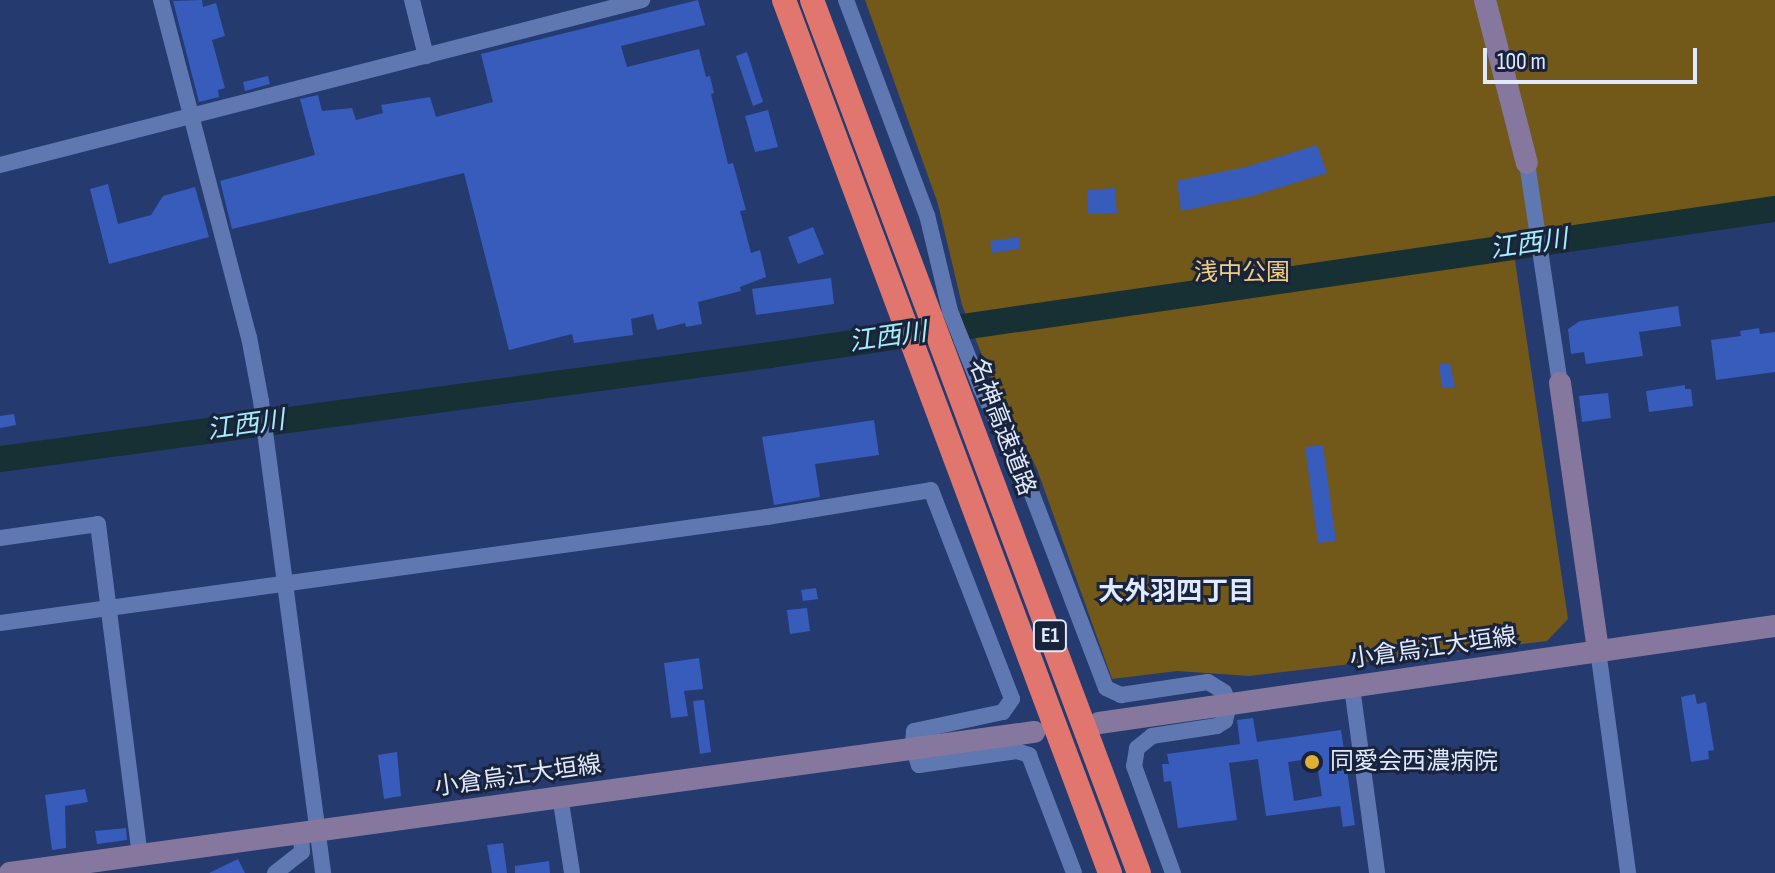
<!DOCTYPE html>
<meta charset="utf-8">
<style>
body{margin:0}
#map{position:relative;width:1775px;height:873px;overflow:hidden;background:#253a6e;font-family:"Sofia Sans Condensed","Noto Sans JP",sans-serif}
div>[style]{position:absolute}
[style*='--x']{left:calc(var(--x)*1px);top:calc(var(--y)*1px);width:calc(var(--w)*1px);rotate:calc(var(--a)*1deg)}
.green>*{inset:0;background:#725819}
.river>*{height:26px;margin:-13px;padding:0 13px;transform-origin:13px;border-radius:13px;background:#173033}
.building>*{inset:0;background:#375cbc}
.street>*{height:16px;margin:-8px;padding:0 8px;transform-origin:8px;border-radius:8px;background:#5f78b2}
.secondary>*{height:22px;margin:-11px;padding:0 11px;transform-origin:11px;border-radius:11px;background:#86779e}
.highway>*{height:24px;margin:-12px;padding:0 12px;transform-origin:12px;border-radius:12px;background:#e1766e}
.dots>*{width:22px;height:22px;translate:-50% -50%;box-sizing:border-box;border:4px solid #19233b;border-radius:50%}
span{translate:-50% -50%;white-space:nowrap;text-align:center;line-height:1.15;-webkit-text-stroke:6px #19233b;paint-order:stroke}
.shield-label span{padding:2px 6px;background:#19233b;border:2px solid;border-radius:6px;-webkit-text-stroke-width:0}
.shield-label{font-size:22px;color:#e0e9fd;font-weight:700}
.park-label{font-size:24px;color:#f5ce7a}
.street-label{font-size:24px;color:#e0e9fd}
.poi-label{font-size:24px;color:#e0e9fd}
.left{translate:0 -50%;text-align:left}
.water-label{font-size:26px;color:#a4eff8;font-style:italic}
.neighbourhood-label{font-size:26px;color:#e0e9fd;font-weight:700}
.scale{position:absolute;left:1483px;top:48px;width:214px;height:36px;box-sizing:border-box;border:4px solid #e0e9fd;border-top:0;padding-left:10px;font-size:24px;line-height:28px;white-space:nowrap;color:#e0e9fd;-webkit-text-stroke:6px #19233b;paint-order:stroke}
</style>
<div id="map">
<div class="green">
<i style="clip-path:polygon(865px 0,1775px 0,1775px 209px,1513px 247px,1568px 619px,1547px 641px,1249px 676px,1177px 671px,1112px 679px,1037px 469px,991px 378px,962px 305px,938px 204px)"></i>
</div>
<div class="river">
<i style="--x:0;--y:459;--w:777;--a:-7.69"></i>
<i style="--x:770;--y:355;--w:1016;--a:-8.27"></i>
</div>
<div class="building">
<i style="clip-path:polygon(202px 0,203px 7px,216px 3px,225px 36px,212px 40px,225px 88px,218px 90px,219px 97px,199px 102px,173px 1px)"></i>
<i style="clip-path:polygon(698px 0,705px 25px,621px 46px,627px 67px,699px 49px,706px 77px,710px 76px,714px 93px,711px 94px,728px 164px,733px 163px,746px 210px,740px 211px,751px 253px,760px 250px,766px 277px,740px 287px,741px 291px,698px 302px,702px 324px,686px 327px,685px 323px,657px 330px,653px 314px,631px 319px,633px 335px,574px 343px,572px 334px,509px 350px,464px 173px,232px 229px,220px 181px,315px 155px,300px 99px,318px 95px,322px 111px,352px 108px,356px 120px,383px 113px,381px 105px,430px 97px,436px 117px,493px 102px,481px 54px)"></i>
<i style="clip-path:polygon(747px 52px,763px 102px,753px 106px,736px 56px)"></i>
<i style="clip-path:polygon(268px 76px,270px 84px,245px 91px,243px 82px)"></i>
<i style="clip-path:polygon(768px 110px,778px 147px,755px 152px,745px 116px)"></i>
<i style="clip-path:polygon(1317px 145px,1327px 173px,1253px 196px,1181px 211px,1177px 181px,1246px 167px)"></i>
<i style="clip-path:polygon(108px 184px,118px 224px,151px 215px,163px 196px,195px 187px,209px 237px,109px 264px,90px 189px)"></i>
<i style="clip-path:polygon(1115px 188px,1117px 213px,1088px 214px,1087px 190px)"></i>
<i style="clip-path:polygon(813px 227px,824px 254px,798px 264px,788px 237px)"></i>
<i style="clip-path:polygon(1019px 237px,1020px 249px,992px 253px,990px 241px)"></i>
<i style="clip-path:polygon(831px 278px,834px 304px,756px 315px,752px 289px)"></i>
<i style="clip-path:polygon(1678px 306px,1681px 326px,1639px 332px,1643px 356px,1586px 364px,1584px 352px,1571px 354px,1568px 329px,1580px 321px)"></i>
<i style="clip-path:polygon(1759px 328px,1760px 334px,1775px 332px,1775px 372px,1716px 380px,1711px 340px,1741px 336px,1740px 331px)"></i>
<i style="clip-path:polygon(1450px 363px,1455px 387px,1442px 388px,1439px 364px)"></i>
<i style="clip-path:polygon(1685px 385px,1685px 389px,1691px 389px,1693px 406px,1649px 412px,1646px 391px)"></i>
<i style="clip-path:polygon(1608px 393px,1611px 418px,1582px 422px,1579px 396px)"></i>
<i style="clip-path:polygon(14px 414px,16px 425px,0 428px,0 416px)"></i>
<i style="clip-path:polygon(874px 420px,879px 455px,815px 464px,820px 497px,774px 505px,762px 437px)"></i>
<i style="clip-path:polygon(1323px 445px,1336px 541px,1318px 543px,1305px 447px)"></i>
<i style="clip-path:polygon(816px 588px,818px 599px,803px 601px,801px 590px)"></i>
<i style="clip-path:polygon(807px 608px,810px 631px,790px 634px,787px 610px)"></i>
<i style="clip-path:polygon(699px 658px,703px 689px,684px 691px,688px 716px,671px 718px,664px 663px)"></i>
<i style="clip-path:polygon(1695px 694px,1697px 704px,1706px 702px,1714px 750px,1708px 751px,1709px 759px,1691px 762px,1681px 697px)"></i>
<i style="clip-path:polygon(704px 700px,711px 752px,700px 754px,693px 701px)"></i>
<i style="clip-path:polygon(evenodd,1253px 718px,1257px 742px,1341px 730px,1355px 825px,1343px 827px,1340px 806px,1266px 816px,1258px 759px,1229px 763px,1237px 820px,1178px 828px,1171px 781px,1164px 782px,1162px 764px,1169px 764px,1167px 754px,1240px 744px,1237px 720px,1253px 718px,1316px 758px,1322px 796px,1294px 801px,1288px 762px,1316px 758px)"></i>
<i style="clip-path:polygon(397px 752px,401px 796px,384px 799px,378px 755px)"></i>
<i style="clip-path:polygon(85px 789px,88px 802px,65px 806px,66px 848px,52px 850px,45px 795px)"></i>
<i style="clip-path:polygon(126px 828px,127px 840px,97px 844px,95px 831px)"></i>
<i style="clip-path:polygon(503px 843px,507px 873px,492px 873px,487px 845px)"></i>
<i style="clip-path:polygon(238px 859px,245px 873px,209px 873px)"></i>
<i style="clip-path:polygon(549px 861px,550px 873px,515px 873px,515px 866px)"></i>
</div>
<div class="street">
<i style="--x:161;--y:0;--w:348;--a:75.4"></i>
<i style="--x:249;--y:337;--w:65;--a:79.4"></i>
<i style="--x:261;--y:401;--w:476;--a:82.5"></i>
<i style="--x:412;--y:0;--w:58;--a:76"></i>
<i style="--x:846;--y:0;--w:230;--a:69.4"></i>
<i style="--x:927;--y:215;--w:99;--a:76.5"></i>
<i style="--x:950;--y:311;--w:84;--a:68.3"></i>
<i style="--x:981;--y:389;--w:111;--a:63.9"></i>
<i style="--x:1030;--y:489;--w:213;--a:69.1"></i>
<i style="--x:1106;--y:688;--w:17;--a:25"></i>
<i style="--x:1121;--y:695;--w:88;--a:-8.5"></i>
<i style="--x:1208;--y:682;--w:19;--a:32"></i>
<i style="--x:1224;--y:692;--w:13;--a:67"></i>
<i style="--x:1229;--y:704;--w:17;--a:103"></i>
<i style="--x:1225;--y:721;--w:9;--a:148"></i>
<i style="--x:1217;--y:726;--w:66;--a:171.3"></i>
<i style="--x:1152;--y:736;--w:19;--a:141"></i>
<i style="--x:1137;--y:748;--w:18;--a:99"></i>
<i style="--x:1134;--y:766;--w:114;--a:70"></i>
<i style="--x:1527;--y:163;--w:222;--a:81.5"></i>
<i style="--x:0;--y:165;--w:663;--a:-14.41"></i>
<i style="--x:0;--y:538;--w:99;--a:-8.1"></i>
<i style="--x:98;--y:524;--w:334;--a:82.8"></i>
<i style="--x:0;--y:623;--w:774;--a:-7.87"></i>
<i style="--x:767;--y:517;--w:166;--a:-9.3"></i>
<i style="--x:931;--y:490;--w:224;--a:68.8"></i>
<i style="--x:1012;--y:699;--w:16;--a:125"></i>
<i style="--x:1003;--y:712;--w:91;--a:167.9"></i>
<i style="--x:914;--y:731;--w:16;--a:94"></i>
<i style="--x:913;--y:747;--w:19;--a:72"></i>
<i style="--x:919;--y:765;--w:99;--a:-8.1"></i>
<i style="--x:1017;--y:751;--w:13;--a:18"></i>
<i style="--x:1029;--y:755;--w:126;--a:69.1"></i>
<i style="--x:1598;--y:650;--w:225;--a:82.3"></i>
<i style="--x:1352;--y:687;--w:188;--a:82.3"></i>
<i style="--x:560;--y:796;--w:78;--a:81.1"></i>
<i style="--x:275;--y:873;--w:34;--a:-38"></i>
<i style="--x:302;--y:852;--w:19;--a:-93"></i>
</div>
<div class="secondary">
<i style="--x:1485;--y:0;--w:168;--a:75.6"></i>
<i style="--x:1560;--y:383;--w:270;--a:81.9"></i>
<i style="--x:1099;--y:723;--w:683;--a:-8.17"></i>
<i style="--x:10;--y:873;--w:1034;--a:-7.84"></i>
</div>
<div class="highway">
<i style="--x:784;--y:0;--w:932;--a:69.52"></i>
<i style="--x:812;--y:0;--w:932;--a:69.47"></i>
</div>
<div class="dots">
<i style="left:1312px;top:762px;background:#e1af34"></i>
</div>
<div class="shield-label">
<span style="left:1050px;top:636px">E1</span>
</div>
<div class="park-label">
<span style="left:1242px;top:273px">浅中公園</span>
</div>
<div class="street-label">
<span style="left:1002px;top:427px;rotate:69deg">名神高速道路</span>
<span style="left:1433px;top:648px;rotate:-8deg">小倉烏江大垣線</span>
<span style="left:518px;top:776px;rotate:-8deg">小倉烏江大垣線</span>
</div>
<div class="poi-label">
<span class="left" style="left:1330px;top:762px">同愛会西濃病院</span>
</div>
<div class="water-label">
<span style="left:1529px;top:245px;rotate:-8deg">江西川</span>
<span style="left:888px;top:338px;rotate:-8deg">江西川</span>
<span style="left:246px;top:426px;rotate:-8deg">江西川</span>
</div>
<div class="neighbourhood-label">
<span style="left:1176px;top:593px">大外羽四丁目</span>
</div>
<div class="scale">100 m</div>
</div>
